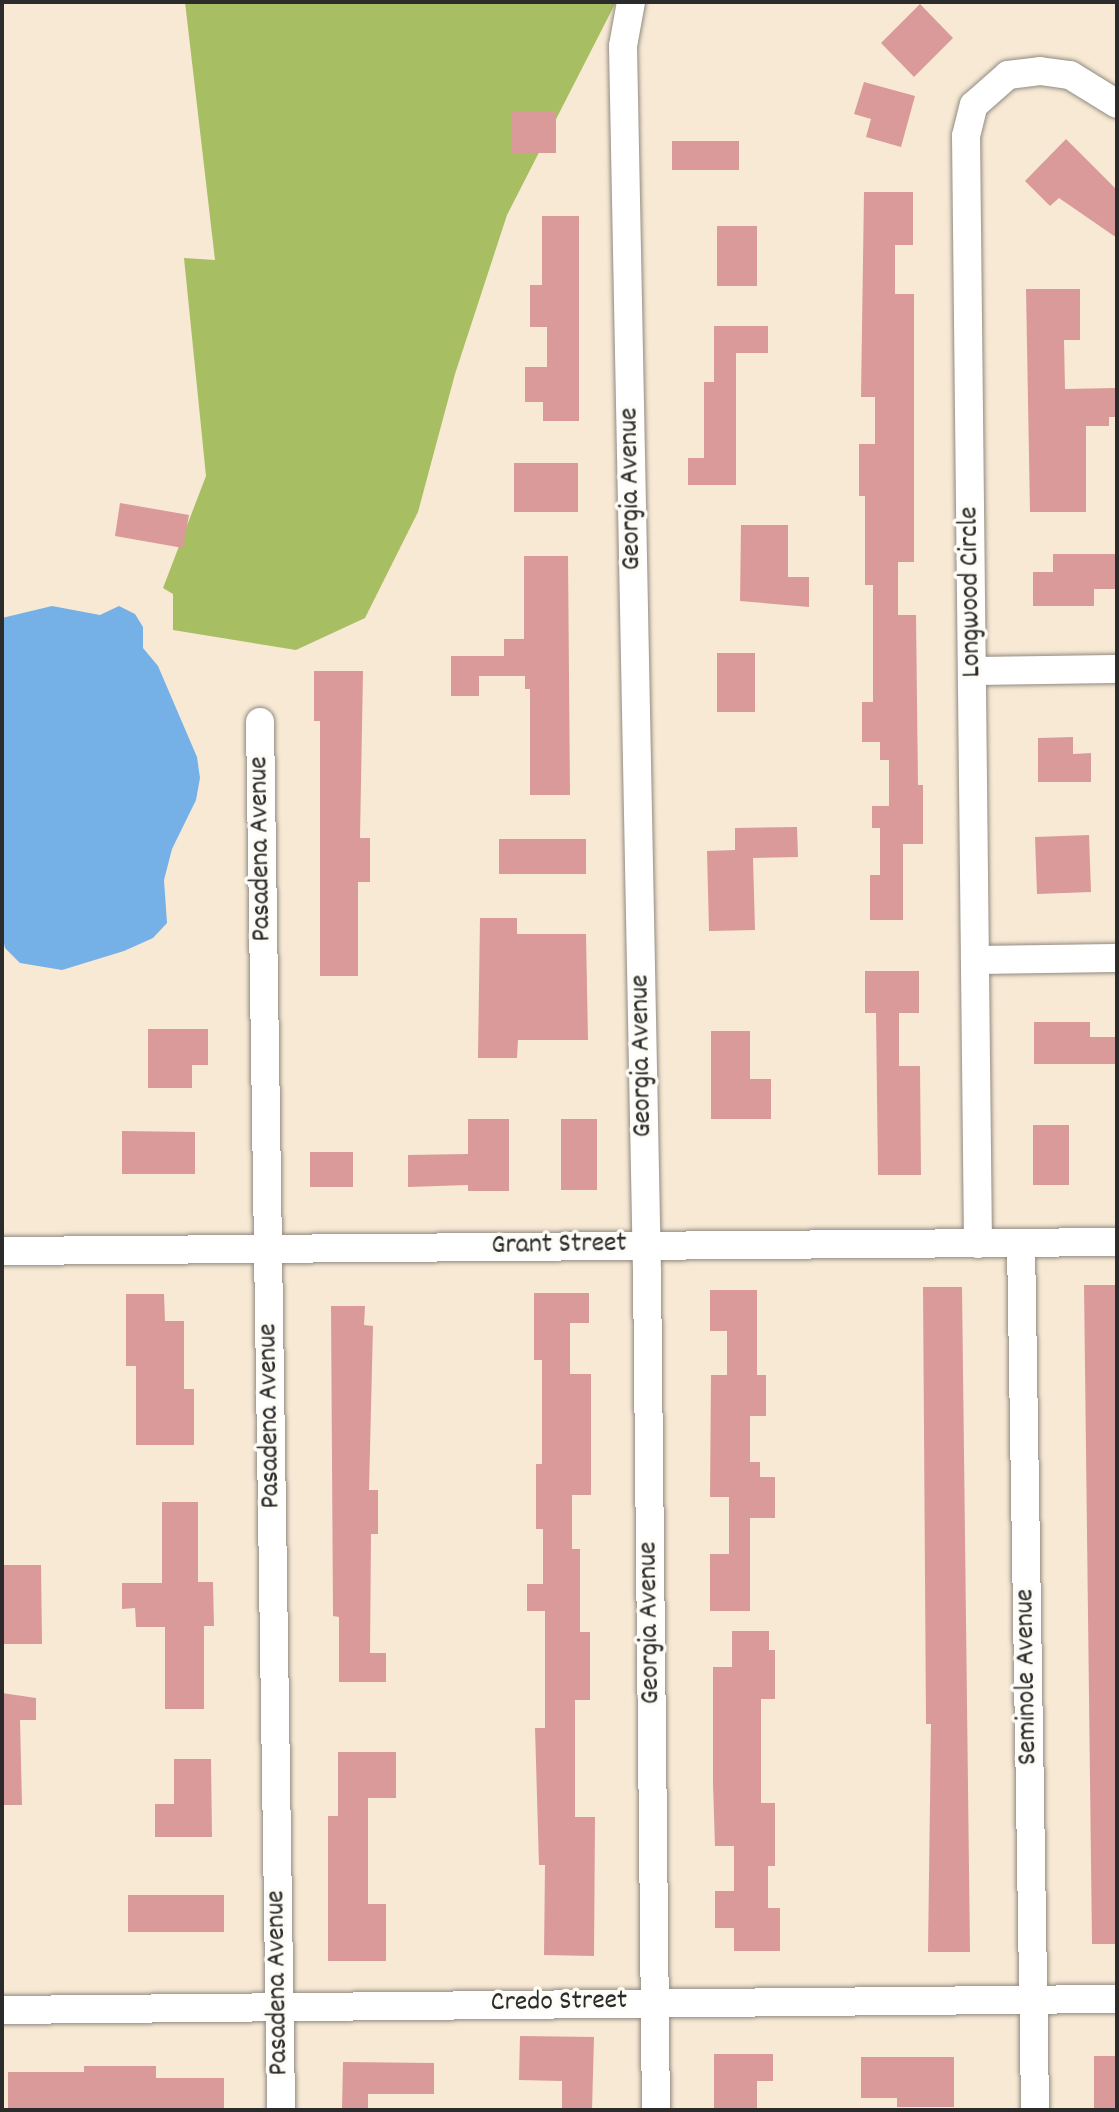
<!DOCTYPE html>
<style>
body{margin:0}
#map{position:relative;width:1119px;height:2112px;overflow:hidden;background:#f7e9d4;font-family:Dekko,sans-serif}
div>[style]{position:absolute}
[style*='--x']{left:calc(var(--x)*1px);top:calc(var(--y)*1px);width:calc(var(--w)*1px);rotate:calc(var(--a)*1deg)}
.green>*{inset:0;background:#a8be63}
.water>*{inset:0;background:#75b1e7}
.building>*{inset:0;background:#da9a99}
.roads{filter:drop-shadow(0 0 2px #918a80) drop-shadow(0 0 2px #918a80)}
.minor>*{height:28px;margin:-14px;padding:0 14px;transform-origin:14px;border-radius:14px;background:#fff}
span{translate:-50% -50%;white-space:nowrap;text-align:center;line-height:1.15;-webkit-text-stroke:7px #fdfcf7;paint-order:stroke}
.street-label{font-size:28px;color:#2b2b2b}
.frame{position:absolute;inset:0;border:4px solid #2b2b2b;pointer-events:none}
</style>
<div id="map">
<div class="green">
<i style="clip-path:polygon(185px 2px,616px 2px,507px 215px,455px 374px,418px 512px,365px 618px,296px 650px,173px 630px,173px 594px,163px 588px,206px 476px,184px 258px,215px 260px)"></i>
</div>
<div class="water">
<i style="clip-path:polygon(52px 606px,100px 615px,119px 606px,135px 614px,143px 627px,143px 648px,158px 666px,197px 757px,200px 778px,196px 800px,172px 849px,164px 880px,167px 923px,153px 938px,124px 951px,62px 970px,20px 963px,5px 948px,2px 935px,2px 618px)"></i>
</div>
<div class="building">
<i style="clip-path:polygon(920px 4px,953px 38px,914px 77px,881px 43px)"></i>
<i style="clip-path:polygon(864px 82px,915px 96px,901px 147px,866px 137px,871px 119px,854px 114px)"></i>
<i style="clip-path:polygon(512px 112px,556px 112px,556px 153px,512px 153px)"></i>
<i style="clip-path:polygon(1066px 139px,1117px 190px,1117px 238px,1059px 198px,1050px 206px,1025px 181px)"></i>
<i style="clip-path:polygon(672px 141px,739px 141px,739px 170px,672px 170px)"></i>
<i style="clip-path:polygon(864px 192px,913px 192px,913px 245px,895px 245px,895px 294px,914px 294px,914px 562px,898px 562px,898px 615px,916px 615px,918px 785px,923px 785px,923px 844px,903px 844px,903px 920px,870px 920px,870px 875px,880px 875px,880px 828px,872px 828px,872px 806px,889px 806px,889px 760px,880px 760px,880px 742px,862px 742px,862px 702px,873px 702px,873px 585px,865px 585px,865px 496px,859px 496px,859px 444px,875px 444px,875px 397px,861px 397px)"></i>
<i style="clip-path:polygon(542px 216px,579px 216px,579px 421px,543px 421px,543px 402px,525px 402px,525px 367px,547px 367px,547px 327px,530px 327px,530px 285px,542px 285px)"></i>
<i style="clip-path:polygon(717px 226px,757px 226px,757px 286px,717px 286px)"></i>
<i style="clip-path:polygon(1026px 289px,1080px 289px,1080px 340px,1064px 340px,1065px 389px,1117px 388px,1117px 417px,1109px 417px,1109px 426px,1086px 426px,1086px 512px,1030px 512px)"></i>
<i style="clip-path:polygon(714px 326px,768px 326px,768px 353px,736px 353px,736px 485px,688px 485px,688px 458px,704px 458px,704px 382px,714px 382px)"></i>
<i style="clip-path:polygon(514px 463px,578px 463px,578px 512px,514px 512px)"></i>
<i style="clip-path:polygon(120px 503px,189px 515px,183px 548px,115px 536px)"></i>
<i style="clip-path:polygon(741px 525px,788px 525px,788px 577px,809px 577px,809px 607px,740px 601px)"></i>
<i style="clip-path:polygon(1053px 554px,1117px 554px,1117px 589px,1094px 589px,1094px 606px,1033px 606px,1033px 572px,1053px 572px)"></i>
<i style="clip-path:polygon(524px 556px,568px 556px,570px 795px,530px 795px,530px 689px,525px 689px,525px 676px,479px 676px,479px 696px,451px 696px,451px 656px,504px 656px,504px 639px,524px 639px)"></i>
<i style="clip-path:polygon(717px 653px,755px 653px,755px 712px,717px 712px)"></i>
<i style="clip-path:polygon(314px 671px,363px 671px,360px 838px,370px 838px,370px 882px,358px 882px,358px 976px,320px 976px,320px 721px,314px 721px)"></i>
<i style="clip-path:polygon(1073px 737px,1073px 754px,1091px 753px,1091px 782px,1038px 782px,1038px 738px)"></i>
<i style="clip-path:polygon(797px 827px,798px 857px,753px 858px,755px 930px,709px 931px,707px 851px,735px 850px,735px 828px)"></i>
<i style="clip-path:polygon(1089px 835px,1091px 892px,1037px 894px,1035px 837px)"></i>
<i style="clip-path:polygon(499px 839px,586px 839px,586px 874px,499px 874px)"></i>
<i style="clip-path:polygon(480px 918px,517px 918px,517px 934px,586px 934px,588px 1040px,518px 1040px,517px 1058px,478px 1058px)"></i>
<i style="clip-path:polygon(865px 971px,919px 971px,919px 1013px,899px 1013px,899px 1066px,920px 1066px,921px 1175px,878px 1175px,876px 1013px,865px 1013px)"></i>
<i style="clip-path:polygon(1034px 1022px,1090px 1022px,1090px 1037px,1117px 1037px,1117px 1064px,1034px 1064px)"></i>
<i style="clip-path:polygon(148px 1029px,208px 1029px,208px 1065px,192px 1065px,192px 1088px,148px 1088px)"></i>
<i style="clip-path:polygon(711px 1031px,750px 1031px,750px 1079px,771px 1079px,771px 1119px,711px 1119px)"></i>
<i style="clip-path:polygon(468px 1119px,509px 1119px,509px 1191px,468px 1191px,468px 1185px,408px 1187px,408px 1155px,468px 1154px)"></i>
<i style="clip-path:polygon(561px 1119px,597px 1119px,597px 1190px,561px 1190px)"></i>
<i style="clip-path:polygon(1033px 1125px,1069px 1125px,1069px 1185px,1033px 1185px)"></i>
<i style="clip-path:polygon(122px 1131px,195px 1132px,195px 1174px,122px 1174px)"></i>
<i style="clip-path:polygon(310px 1152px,353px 1152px,353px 1187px,310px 1187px)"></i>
<i style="clip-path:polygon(1084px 1285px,1117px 1285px,1117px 1944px,1092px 1944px)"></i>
<i style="clip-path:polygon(923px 1287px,962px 1287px,970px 1952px,928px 1952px,931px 1724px,926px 1724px)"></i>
<i style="clip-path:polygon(710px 1290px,757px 1290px,757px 1375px,766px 1375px,766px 1416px,750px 1416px,750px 1462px,760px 1462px,760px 1477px,775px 1477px,775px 1518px,750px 1518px,750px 1611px,710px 1611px,710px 1554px,729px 1554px,729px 1497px,710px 1497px,711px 1375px,727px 1375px,727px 1331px,710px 1331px)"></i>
<i style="clip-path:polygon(534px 1293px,589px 1293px,589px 1323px,570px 1323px,570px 1374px,591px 1374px,591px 1495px,572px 1495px,572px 1549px,580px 1549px,580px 1632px,590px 1632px,590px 1700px,575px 1700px,575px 1817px,595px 1817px,594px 1956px,544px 1955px,545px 1865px,539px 1865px,535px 1728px,545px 1728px,545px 1611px,527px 1611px,527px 1584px,543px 1584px,543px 1529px,536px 1529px,536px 1464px,542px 1464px,542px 1360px,534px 1360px)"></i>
<i style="clip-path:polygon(126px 1294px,164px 1294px,165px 1321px,184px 1321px,184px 1389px,194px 1389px,194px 1445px,136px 1445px,136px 1366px,126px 1366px)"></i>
<i style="clip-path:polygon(331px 1306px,365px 1306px,364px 1325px,373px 1326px,369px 1490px,378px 1490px,378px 1534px,371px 1534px,370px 1653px,386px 1653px,386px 1682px,339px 1682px,339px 1617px,333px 1616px)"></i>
<i style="clip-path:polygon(162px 1502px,198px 1502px,198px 1582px,213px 1582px,214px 1626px,204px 1626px,204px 1709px,165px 1709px,165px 1627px,136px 1627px,135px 1608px,122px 1609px,122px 1583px,162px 1583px)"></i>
<i style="clip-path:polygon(2px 1565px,41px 1565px,42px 1644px,2px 1644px)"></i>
<i style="clip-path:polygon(732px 1631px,769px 1631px,769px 1650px,775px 1650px,775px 1699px,761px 1699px,761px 1803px,775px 1803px,775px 1866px,768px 1866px,768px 1908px,780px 1908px,780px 1951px,734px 1951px,734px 1928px,715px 1928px,715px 1891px,734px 1891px,734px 1846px,715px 1846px,713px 1784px,713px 1667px,732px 1667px)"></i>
<i style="clip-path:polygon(2px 1693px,36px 1698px,36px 1720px,20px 1720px,22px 1805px,2px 1805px)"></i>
<i style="clip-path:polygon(338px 1752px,396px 1752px,396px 1798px,368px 1798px,368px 1904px,386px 1904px,386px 1961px,328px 1961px,328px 1816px,338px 1816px)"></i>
<i style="clip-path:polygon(174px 1759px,211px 1759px,212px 1837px,155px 1837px,155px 1804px,174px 1804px)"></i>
<i style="clip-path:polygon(128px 1895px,224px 1895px,224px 1932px,128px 1932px)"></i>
<i style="clip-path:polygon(520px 2036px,594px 2037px,592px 2110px,562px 2110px,562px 2081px,519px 2080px)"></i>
<i style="clip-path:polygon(714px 2054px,773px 2054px,773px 2081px,757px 2081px,757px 2110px,714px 2110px)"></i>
<i style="clip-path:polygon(1094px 2056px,1117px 2056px,1117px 2110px,1094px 2110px)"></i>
<i style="clip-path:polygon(861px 2057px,954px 2057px,954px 2107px,897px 2107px,897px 2098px,861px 2098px)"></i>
<i style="clip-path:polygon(343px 2062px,434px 2063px,434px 2094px,368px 2094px,368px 2110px,342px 2110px)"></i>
<i style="clip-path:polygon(84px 2066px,156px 2066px,156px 2078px,224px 2078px,224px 2110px,8px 2110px,8px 2072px,84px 2072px)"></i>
</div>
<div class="roads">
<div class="minor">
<i style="--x:631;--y:2;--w:45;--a:100.3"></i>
<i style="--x:623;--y:46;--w:1225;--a:88.88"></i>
<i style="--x:647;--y:1271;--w:839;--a:89.39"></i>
<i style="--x:973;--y:671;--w:144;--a:-0.8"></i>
<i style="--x:260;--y:722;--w:1388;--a:89.13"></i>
<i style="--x:975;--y:960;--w:142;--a:-0.8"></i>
<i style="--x:1021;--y:1243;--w:867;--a:89.07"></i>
<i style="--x:978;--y:1244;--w:1108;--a:-90.62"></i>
<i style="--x:966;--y:136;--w:32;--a:-76"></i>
<i style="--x:974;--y:105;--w:45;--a:-41.4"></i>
<i style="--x:1008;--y:75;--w:32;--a:-7"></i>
<i style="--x:1040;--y:71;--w:30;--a:8"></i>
<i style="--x:1070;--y:75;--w:55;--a:31.7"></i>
<i style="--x:2;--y:1251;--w:1115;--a:-0.46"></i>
<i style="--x:2;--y:2010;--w:1115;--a:-0.57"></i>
</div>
</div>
<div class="street-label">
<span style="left:632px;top:489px;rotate:-91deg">Georgia Avenue</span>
<span style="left:972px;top:592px;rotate:-91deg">Longwood Circle</span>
<span style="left:262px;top:849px;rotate:-91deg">Pasadena Avenue</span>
<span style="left:643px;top:1056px;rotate:-91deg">Georgia Avenue</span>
<span style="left:559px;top:1246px;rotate:-1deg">Grant Street</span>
<span style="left:271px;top:1416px;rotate:-91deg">Pasadena Avenue</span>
<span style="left:651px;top:1623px;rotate:-91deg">Georgia Avenue</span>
<span style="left:1028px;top:1677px;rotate:-91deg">Seminole Avenue</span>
<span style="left:279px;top:1983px;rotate:-91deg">Pasadena Avenue</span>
<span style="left:559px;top:2003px;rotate:-1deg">Credo Street</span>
</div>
<div class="frame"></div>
</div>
